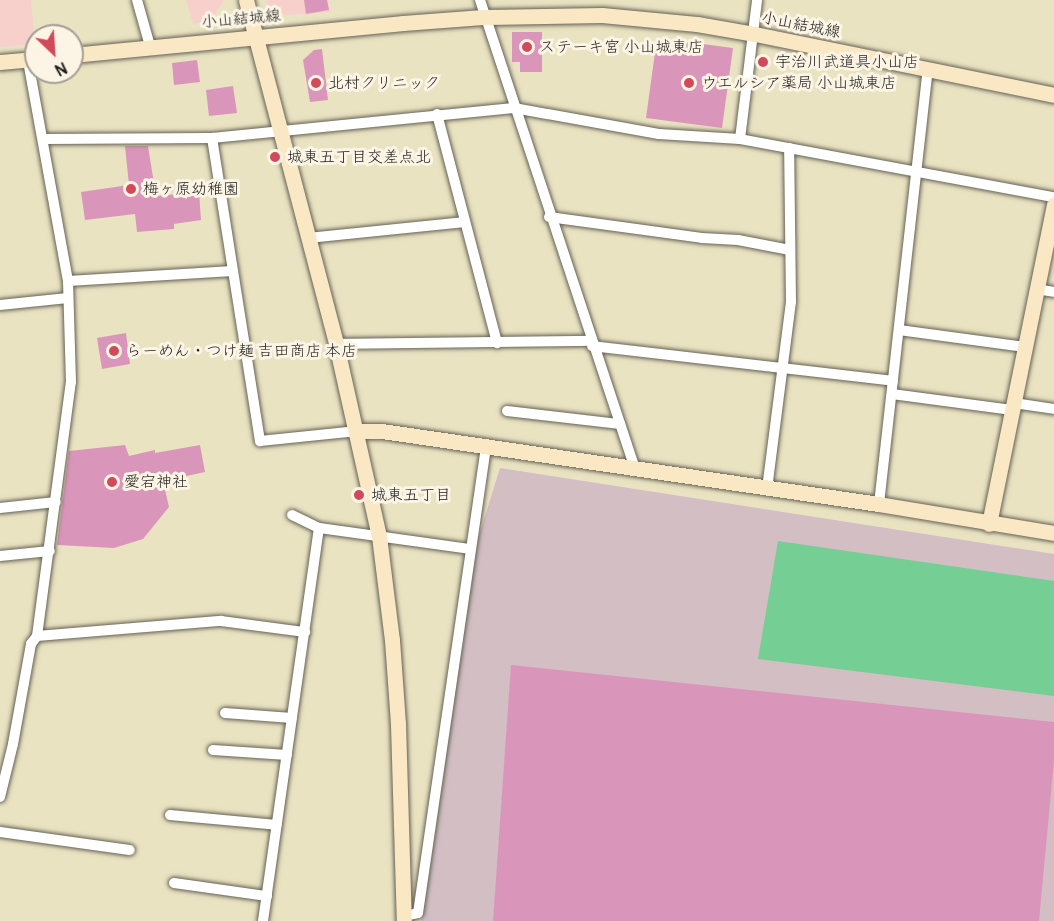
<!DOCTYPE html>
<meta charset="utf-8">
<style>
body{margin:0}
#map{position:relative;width:1054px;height:921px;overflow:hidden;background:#eae3c2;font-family:Pangolin,"Klee One",sans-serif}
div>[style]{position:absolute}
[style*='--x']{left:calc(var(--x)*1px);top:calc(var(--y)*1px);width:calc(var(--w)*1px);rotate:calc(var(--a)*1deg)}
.built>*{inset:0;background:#f7d0cc}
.industrial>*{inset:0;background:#d2bec3}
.green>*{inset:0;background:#75ce94}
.building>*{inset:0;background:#da96ba}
.roads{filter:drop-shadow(0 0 2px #646256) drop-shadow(0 0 2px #646256)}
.street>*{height:10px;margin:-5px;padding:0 5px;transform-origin:5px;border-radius:5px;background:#fff}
.secondary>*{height:15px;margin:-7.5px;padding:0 7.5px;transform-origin:7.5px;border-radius:7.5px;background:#fae7c3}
.dots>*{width:16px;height:16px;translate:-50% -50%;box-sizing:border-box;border:3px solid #fcf5e5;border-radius:50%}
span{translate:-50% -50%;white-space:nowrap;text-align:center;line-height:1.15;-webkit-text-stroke:6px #fcf5e5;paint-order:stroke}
.street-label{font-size:16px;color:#1c1c1c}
.poi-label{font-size:16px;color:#1c1c1c}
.left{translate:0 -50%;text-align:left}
.north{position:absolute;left:24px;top:24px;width:60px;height:60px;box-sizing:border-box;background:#fcf5e5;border:2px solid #a29e95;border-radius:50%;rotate:155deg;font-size:16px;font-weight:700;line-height:24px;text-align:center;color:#1c1c1c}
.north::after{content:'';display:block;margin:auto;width:21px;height:27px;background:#d1495b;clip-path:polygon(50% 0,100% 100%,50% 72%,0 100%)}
</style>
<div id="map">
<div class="built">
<i style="clip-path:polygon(0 0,31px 0,35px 44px,0 47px)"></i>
<i style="clip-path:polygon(186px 0,223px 0,223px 2px,210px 21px,193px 24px)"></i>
<i style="clip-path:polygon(266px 0,328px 0,330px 12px,285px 15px,267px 4px)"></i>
</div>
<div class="industrial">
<i style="clip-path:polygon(500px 468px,1054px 554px,1054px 921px,421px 921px,472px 558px)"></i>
</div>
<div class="green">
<i style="clip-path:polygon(778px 541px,1054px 581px,1054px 696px,758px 659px)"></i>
</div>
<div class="building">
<i style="clip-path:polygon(304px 0,327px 0,329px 10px,306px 14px)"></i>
<i style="clip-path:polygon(512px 32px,542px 32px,542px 72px,520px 72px,520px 62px,512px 62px)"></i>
<i style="clip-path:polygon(657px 38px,733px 48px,722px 128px,646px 118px)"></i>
<i style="clip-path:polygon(322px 49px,328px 100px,310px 102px,303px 60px,314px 50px)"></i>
<i style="clip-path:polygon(197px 60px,200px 82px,174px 85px,172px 63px)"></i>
<i style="clip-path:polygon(233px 86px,237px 113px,209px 116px,206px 90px)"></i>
<i style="clip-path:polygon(125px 146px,148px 146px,156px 196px,199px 192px,201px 220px,174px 224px,174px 229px,137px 232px,135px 214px,85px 220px,81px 192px,129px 185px)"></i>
<i style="clip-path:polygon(126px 333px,130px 364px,102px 369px,97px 338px)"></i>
<i style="clip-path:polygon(125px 445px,129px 456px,155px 450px,155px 453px,200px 445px,205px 472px,163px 481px,169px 507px,143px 539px,114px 548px,57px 545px,69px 451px)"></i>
<i style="clip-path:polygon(511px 665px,1054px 722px,1054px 760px,1039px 921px,493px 921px)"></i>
</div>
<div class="roads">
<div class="street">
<i style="--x:137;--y:0;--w:48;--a:74.2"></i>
<i style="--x:480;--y:0;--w:495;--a:71.7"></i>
<i style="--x:437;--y:114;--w:237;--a:75.3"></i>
<i style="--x:212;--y:138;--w:307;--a:81"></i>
<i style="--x:260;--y:441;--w:98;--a:-5.9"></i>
<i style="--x:43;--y:139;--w:169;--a:-0.3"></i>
<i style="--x:212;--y:138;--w:303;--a:-5.7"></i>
<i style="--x:514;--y:108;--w:147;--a:10.2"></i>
<i style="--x:659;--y:134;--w:81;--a:3.5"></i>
<i style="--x:740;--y:139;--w:319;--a:10.5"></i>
<i style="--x:740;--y:139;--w:140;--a:-83"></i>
<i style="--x:549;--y:217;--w:154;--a:7.8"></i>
<i style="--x:702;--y:238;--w:36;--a:3"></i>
<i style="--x:738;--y:240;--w:53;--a:10.9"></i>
<i style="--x:308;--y:238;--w:158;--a:-5.8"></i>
<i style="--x:68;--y:281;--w:165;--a:-3.5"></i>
<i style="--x:1036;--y:289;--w:18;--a:9"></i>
<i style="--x:0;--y:305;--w:68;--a:-5.9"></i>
<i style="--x:899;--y:330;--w:127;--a:7.7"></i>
<i style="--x:336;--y:344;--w:255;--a:-0.7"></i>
<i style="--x:592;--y:346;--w:303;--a:6.6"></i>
<i style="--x:892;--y:394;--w:121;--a:7.6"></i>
<i style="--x:1014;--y:403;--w:40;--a:8.5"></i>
<i style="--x:507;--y:411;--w:114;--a:6.6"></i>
<i style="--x:767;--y:489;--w:189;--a:-82.7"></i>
<i style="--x:791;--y:302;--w:154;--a:-90.7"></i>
<i style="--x:879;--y:504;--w:437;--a:-83.6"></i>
<i style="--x:0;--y:508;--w:56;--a:-6.1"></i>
<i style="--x:292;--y:515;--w:30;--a:26"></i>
<i style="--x:0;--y:556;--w:50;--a:-5.7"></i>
<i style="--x:37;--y:636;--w:185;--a:-4.7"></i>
<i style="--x:221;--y:621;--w:85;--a:7.5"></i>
<i style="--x:225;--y:713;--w:67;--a:4.3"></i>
<i style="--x:213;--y:750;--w:74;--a:3.9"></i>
<i style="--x:0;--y:797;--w:55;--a:-76.2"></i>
<i style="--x:13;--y:744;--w:102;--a:-79.8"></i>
<i style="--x:31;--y:644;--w:10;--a:-53"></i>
<i style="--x:37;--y:636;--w:256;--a:-82.4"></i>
<i style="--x:71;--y:382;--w:101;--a:-91.7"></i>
<i style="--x:68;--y:281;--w:225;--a:-100.3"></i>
<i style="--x:170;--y:815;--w:107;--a:5.3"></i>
<i style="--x:0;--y:832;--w:131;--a:7.9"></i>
<i style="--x:174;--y:883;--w:94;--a:8"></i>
<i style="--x:405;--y:916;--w:13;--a:-13"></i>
<i style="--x:418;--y:913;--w:471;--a:-81.7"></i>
<i style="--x:263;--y:921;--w:397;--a:-81.9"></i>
<i style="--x:319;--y:528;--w:152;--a:7.9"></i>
</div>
<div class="secondary">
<i style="--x:246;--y:0;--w:356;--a:75.3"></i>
<i style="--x:336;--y:344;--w:197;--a:77.4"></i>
<i style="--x:379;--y:536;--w:105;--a:82.9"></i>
<i style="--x:392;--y:640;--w:84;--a:85.9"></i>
<i style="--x:398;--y:724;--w:197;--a:88.3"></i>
<i style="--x:72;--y:55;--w:333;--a:-5.5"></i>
<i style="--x:403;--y:23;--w:80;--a:-4.3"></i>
<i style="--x:483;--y:17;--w:119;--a:-1"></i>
<i style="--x:602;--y:15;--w:95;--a:5.4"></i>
<i style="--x:697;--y:24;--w:59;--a:9.8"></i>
<i style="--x:755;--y:34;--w:305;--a:11.5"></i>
<i style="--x:0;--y:62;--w:36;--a:-5"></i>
<i style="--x:357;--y:431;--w:25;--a:0"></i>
<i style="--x:382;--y:431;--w:502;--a:8.36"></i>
<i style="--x:879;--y:504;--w:177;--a:9.4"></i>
<i style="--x:989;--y:524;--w:326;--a:-78.5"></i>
</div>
</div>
<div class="dots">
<i style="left:527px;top:47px;background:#d1495b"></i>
<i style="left:763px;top:62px;background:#d1495b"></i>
<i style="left:316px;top:83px;background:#d1495b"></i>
<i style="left:689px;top:83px;background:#d1495b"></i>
<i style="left:275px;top:157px;background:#d1495b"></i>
<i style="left:131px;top:189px;background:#d1495b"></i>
<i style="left:114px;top:351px;background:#d1495b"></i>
<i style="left:112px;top:482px;background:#d1495b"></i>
<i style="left:359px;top:495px;background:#d1495b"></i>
</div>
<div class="street-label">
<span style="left:241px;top:19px;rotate:-5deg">小山結城線</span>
<span style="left:801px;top:25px;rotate:11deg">小山結城線</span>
</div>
<div class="poi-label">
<span class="left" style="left:539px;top:47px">ステーキ宮 小山城東店</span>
<span class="left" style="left:775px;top:62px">宇治川武道具小山店</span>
<span class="left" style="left:328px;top:83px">北村クリニック</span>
<span class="left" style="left:701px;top:83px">ウエルシア薬局 小山城東店</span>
<span class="left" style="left:287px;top:157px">城東五丁目交差点北</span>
<span class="left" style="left:143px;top:189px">梅ヶ原幼稚園</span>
<span class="left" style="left:126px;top:351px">らーめん・つけ麺 吉田商店 本店</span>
<span class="left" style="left:124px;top:482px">愛宕神社</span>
<span class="left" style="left:371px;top:495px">城東五丁目</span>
</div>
<div class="north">N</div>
</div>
